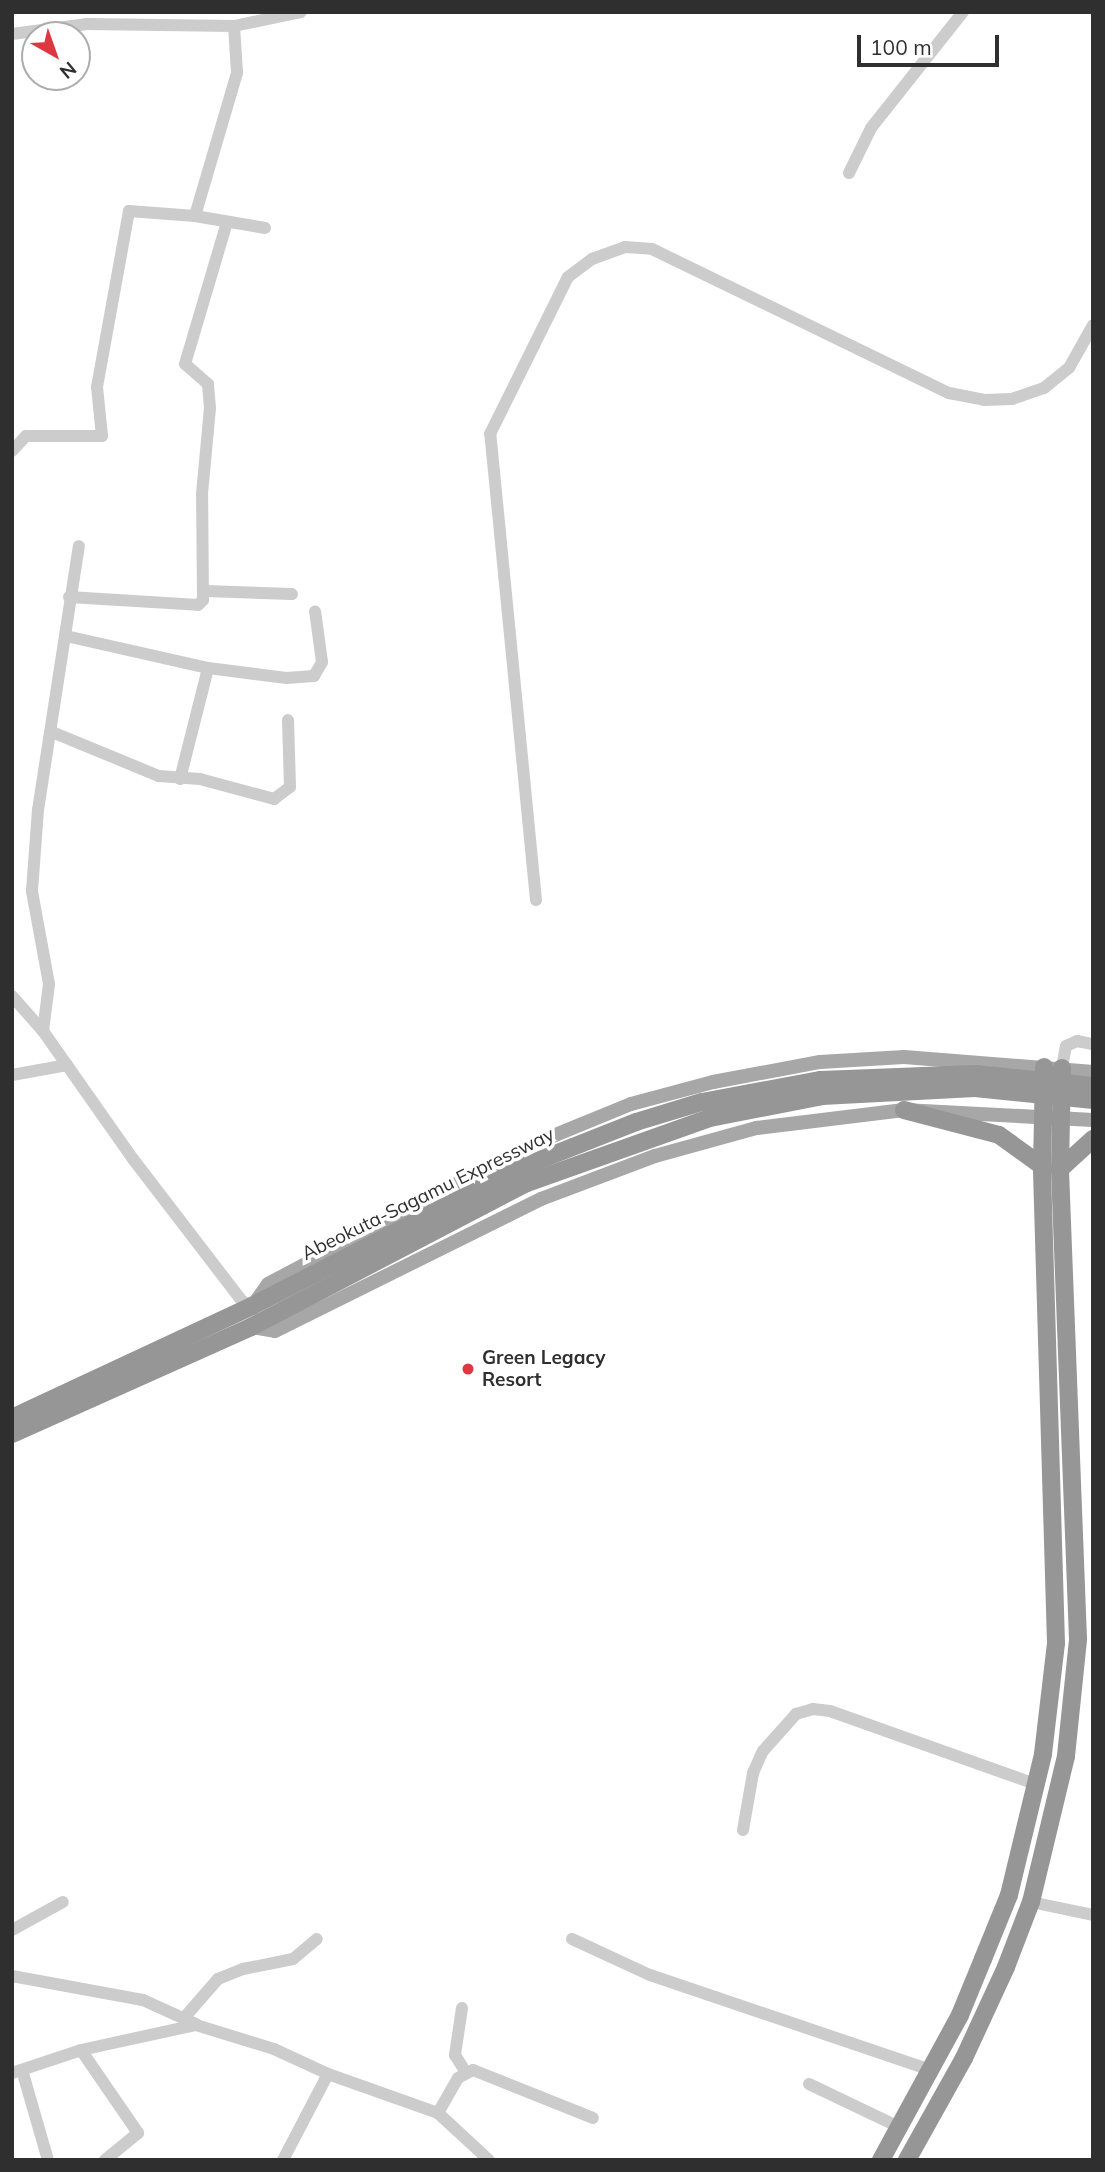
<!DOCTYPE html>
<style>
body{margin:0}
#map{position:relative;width:1105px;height:2172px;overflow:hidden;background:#fff;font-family:Mulish,sans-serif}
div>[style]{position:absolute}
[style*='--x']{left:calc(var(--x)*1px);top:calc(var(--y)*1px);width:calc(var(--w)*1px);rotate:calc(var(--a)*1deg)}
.minor>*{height:12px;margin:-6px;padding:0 6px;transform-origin:6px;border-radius:6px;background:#ccc}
.major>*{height:14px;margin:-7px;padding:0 7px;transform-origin:7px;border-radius:7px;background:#a7a7a7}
.highway>*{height:18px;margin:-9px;padding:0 9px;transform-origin:9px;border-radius:9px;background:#969696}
.highway-bridge>*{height:18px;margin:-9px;padding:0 9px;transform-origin:9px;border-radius:9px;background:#969696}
.dots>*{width:19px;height:19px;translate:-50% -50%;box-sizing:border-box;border:4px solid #fff;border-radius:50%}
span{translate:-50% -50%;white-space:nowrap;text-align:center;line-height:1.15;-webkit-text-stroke:7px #fff;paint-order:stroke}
.street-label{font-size:19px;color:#2f2f2f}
.poi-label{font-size:19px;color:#2f2f2f;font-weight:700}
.left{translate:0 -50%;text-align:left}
.frame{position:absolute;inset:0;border:14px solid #2f2f2f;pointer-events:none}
.north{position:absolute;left:21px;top:21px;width:70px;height:70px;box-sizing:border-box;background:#fff;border:2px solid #acacac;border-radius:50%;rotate:140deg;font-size:19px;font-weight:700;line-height:28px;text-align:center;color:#2f2f2f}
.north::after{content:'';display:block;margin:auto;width:24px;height:32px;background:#df3742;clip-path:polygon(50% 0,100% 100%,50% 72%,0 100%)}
.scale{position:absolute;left:857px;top:35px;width:142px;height:32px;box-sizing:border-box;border:4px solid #2f2f2f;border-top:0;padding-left:9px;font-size:21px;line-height:24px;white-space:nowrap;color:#2f2f2f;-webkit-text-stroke:5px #fff;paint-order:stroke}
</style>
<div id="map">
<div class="minor">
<i style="--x:234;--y:26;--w:47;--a:86.3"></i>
<i style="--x:237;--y:73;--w:149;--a:106.4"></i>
<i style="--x:195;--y:216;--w:71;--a:9.7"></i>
<i style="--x:12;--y:34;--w:76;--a:-7.6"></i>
<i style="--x:87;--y:24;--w:147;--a:0.8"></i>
<i style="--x:234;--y:26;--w:68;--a:-11.8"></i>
<i style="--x:849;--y:173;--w:50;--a:-63.9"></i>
<i style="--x:871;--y:128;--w:148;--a:-51.6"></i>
<i style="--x:12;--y:451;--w:21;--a:-47"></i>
<i style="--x:26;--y:436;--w:76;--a:0"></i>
<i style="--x:102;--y:436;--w:49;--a:-95.8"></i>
<i style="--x:97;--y:387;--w:179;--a:-79.7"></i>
<i style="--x:129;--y:211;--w:66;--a:4.3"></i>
<i style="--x:205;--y:591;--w:87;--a:2"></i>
<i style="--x:69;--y:597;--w:129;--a:3.5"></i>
<i style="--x:198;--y:605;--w:7;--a:-45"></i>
<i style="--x:203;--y:600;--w:106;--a:-90.5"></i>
<i style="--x:202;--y:494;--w:86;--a:-84.7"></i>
<i style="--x:210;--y:408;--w:24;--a:-95"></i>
<i style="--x:208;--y:384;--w:30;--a:-139"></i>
<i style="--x:185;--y:364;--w:148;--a:-73.5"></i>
<i style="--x:66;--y:636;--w:146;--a:12.7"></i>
<i style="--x:52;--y:732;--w:116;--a:22.4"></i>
<i style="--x:159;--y:776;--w:41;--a:4.2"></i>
<i style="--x:200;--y:779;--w:77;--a:15.1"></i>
<i style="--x:274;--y:799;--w:20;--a:-37"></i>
<i style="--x:290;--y:787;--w:67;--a:-91.7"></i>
<i style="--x:180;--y:779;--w:114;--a:-75.8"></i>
<i style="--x:208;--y:668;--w:79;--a:7.3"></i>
<i style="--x:286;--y:678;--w:28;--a:-4"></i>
<i style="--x:314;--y:676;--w:16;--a:-60"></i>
<i style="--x:322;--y:662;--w:51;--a:-97.8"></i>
<i style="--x:536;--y:900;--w:468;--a:-95.6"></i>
<i style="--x:490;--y:434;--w:175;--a:-63.6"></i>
<i style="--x:568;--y:277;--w:30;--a:-37"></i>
<i style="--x:592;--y:259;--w:35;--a:-20"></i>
<i style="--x:625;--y:247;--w:27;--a:4"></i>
<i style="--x:652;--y:249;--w:330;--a:25.9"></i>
<i style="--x:949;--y:393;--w:36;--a:11"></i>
<i style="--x:984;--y:400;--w:28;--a:-2"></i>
<i style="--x:1012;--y:399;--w:34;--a:-19"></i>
<i style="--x:1044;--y:388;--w:32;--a:-39"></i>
<i style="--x:1069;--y:368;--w:49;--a:-60.8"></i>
<i style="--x:12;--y:996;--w:47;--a:48.5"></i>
<i style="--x:43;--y:1031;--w:156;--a:54.9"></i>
<i style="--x:133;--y:1159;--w:179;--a:52.5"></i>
<i style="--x:242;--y:1301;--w:11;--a:27"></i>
<i style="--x:43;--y:1031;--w:47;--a:-82.7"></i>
<i style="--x:49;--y:984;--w:95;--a:-100.4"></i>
<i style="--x:32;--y:891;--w:81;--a:-85.8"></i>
<i style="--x:38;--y:810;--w:267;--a:-81.2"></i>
<i style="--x:1062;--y:1068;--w:22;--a:-80"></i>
<i style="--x:1066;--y:1046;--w:12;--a:-24"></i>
<i style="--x:1077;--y:1041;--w:16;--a:11"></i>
<i style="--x:12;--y:1075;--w:56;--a:-10.3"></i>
<i style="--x:743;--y:1830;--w:58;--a:-80"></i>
<i style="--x:753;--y:1773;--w:24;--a:-66"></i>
<i style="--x:763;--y:1751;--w:50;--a:-48.3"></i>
<i style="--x:796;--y:1714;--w:18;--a:-16"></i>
<i style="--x:813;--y:1709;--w:17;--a:7"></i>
<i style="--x:830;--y:1711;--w:221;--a:19.6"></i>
<i style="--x:1031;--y:1902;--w:63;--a:11.8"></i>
<i style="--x:12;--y:1930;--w:58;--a:-28.8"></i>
<i style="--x:572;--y:1939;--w:86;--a:24.8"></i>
<i style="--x:650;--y:1975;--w:297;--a:18.7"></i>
<i style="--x:12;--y:1976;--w:133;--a:10.4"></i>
<i style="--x:143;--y:2000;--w:58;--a:24.4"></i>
<i style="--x:462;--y:2008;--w:48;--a:98.5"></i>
<i style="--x:455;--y:2055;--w:19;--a:58"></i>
<i style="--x:184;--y:2018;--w:52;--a:-48.9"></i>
<i style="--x:218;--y:1979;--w:27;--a:-22"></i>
<i style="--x:243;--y:1969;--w:51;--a:-11.3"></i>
<i style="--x:293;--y:1959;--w:31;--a:-40"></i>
<i style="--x:81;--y:2050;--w:101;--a:55.5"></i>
<i style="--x:138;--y:2133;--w:43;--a:140.7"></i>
<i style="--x:22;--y:2070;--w:94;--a:73.9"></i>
<i style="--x:12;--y:2073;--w:73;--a:-18.4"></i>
<i style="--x:81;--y:2050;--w:118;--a:-12.3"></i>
<i style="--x:196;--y:2025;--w:82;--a:17.1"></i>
<i style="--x:274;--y:2049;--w:60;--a:24.8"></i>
<i style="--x:809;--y:2084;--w:100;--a:25.5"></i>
<i style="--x:438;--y:2113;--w:40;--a:-60.3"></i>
<i style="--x:458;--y:2078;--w:17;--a:-28"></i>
<i style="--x:473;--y:2070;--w:129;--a:21.8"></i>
<i style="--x:283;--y:2160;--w:97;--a:-62.4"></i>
<i style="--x:328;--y:2074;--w:117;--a:19.5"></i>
<i style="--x:438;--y:2113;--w:69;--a:42.7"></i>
</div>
<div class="major">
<i style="--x:253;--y:1305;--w:26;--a:-54"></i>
<i style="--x:268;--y:1284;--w:292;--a:-28"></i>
<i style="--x:526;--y:1147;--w:113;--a:-22.3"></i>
<i style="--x:631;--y:1104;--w:85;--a:-15"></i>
<i style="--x:713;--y:1082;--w:109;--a:-10.6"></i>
<i style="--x:820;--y:1062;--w:84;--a:-3.4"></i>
<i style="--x:904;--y:1057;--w:190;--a:4.5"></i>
<i style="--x:251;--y:1327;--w:24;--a:9"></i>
<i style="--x:275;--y:1331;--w:297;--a:-26.4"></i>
<i style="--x:541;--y:1199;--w:122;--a:-20.7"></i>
<i style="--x:655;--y:1156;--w:106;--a:-15.4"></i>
<i style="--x:757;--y:1128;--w:148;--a:-7"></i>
<i style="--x:904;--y:1110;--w:189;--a:3"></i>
</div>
<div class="highway">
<i style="--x:904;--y:1110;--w:98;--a:14.7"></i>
<i style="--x:999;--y:1135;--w:53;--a:35.8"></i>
<i style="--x:1060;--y:1169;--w:45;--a:-42.3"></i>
<i style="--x:12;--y:1418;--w:265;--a:-25"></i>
<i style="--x:252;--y:1306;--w:304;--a:-27.2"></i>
<i style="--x:522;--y:1167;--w:123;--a:-21.5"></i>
<i style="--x:636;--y:1122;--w:69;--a:-16.9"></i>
<i style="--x:702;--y:1102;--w:121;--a:-10.5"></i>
<i style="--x:12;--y:1434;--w:262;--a:-24.1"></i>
<i style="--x:251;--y:1327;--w:311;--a:-27.6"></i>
<i style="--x:527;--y:1183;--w:194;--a:-19.6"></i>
<i style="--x:710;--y:1118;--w:114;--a:-11.1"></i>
<i style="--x:881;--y:2160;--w:165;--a:-61.4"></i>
<i style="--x:960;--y:2015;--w:61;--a:-67.7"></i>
<i style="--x:983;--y:1959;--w:69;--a:-67.9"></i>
<i style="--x:1009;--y:1895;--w:145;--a:-76.4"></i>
<i style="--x:1043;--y:1754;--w:112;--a:-83.3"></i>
<i style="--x:1056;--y:1643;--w:477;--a:-91.7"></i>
<i style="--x:1042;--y:1166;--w:99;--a:-88.8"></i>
<i style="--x:907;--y:2160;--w:117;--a:-60.8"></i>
<i style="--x:964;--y:2058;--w:100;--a:-65.2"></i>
<i style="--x:1006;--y:1967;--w:70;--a:-69"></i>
<i style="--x:1031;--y:1902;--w:150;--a:-76.5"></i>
<i style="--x:1066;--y:1756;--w:118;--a:-84.1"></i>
<i style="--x:1078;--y:1639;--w:470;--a:-92.2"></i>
<i style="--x:1060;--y:1169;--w:101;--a:-88.9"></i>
</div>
<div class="highway-bridge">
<i style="--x:821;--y:1080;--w:154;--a:-2.2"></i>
<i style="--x:975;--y:1074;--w:119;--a:5.8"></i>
<i style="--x:822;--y:1096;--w:153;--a:-3"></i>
<i style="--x:975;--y:1088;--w:119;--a:5.8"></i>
</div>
<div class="dots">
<i style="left:468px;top:1369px;background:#df3742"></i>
</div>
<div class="street-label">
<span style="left:428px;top:1194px;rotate:-26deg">Abeokuta-Sagamu Expressway</span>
</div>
<div class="poi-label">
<span class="left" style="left:482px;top:1369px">Green Legacy<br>Resort</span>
</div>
<div class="frame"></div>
<div class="north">N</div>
<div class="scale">100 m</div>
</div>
